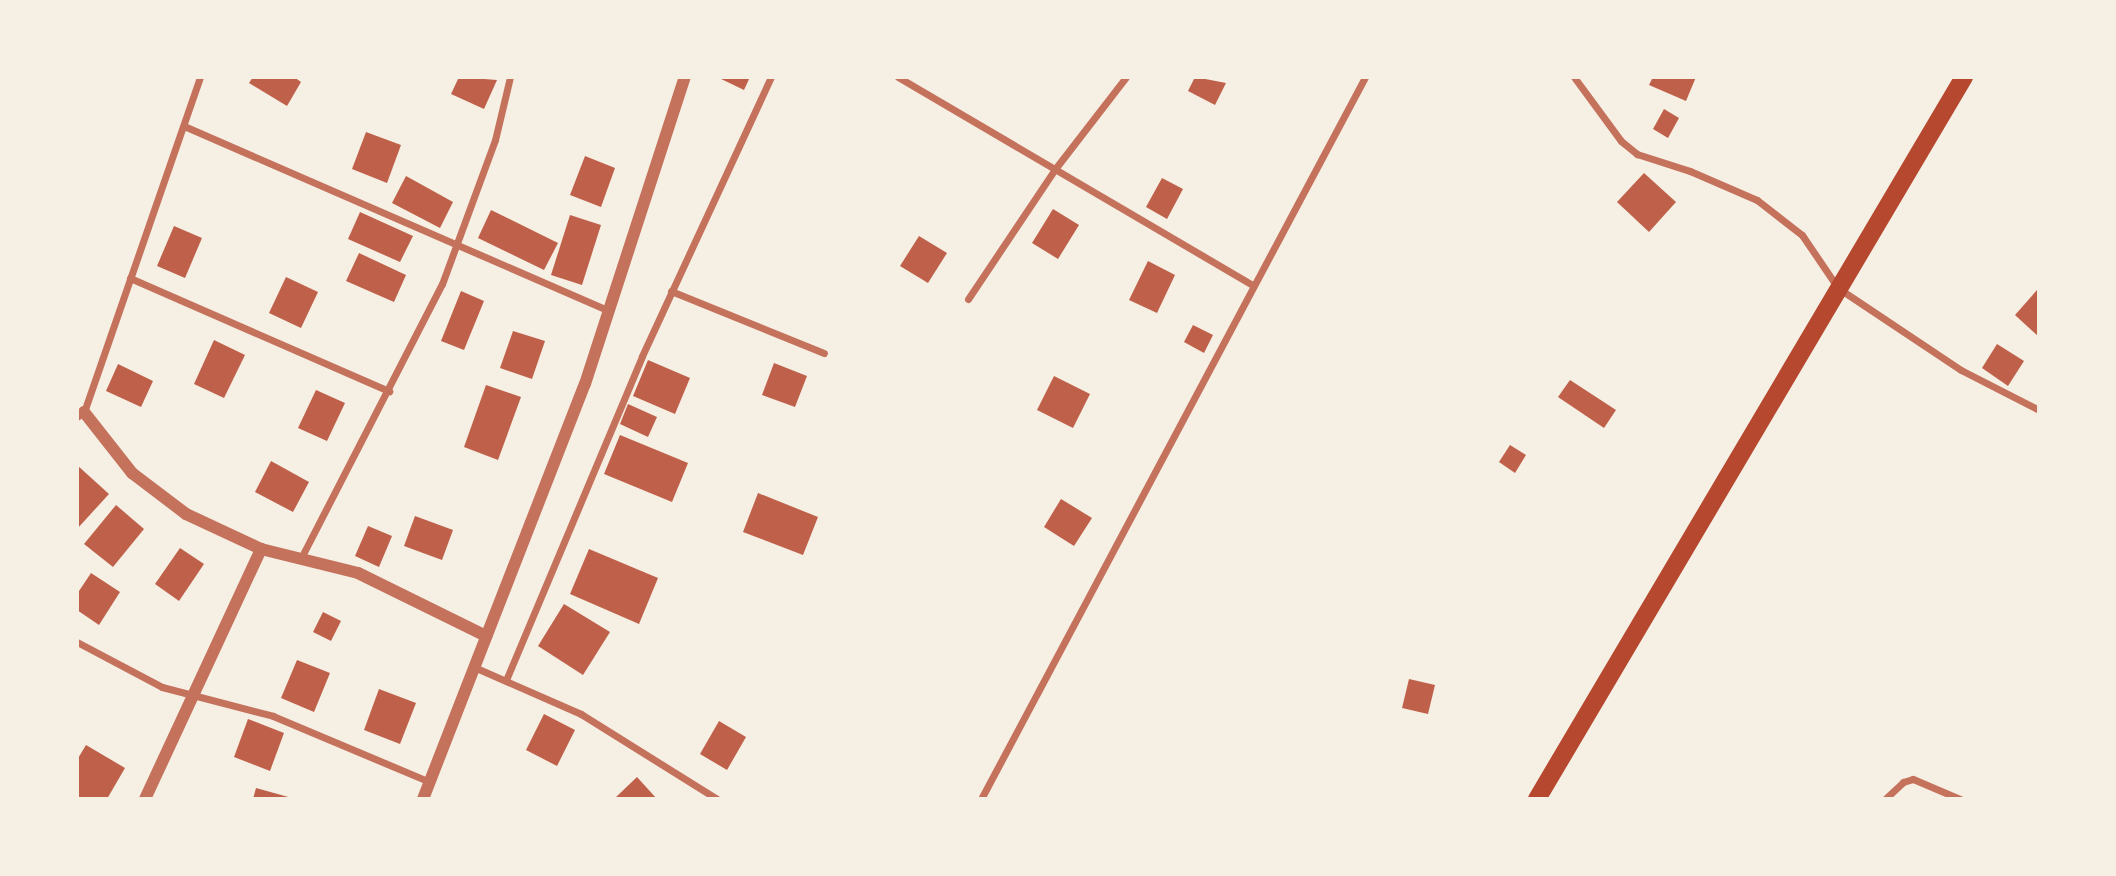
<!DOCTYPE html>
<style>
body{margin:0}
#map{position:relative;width:2116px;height:876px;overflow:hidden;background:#f6efe4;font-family:"Archivo Narrow",sans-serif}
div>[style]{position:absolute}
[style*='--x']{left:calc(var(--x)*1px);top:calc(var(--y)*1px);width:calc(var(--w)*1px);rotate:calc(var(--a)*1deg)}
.building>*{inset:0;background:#bf614a}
.minor>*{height:7px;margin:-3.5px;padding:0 3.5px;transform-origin:3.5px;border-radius:3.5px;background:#c5725c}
.tertiary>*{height:12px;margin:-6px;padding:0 6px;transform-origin:6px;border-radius:6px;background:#c5725c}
.primary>*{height:18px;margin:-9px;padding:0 9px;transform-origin:9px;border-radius:9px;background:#b5482f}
span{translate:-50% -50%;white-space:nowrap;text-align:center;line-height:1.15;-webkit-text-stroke:7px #f6efe4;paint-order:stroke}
.frame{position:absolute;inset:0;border:79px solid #f6efe4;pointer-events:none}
</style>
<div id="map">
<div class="building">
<i style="clip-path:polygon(253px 77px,294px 77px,301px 82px,287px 106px,249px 83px)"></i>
<i style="clip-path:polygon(459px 77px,497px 80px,484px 109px,451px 94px)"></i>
<i style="clip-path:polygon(717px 77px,750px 77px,744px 90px)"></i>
<i style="clip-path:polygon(1195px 77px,1226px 83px,1215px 105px,1188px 91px)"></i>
<i style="clip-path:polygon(1653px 77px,1696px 77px,1686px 101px,1649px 85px)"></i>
<i style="clip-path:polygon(1664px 109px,1679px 118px,1668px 138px,1653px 129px)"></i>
<i style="clip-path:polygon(366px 132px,401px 145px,387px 183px,352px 169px)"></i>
<i style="clip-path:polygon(585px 156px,615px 168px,601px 207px,570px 195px)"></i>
<i style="clip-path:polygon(1644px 173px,1676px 202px,1649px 232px,1617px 202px)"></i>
<i style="clip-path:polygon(406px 176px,453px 202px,440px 228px,392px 203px)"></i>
<i style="clip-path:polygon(1162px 178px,1183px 189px,1167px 219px,1146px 207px)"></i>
<i style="clip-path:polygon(1053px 209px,1079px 225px,1058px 259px,1032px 243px)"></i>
<i style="clip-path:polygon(491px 210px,558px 243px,544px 270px,478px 238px)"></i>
<i style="clip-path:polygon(360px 212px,413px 236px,400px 262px,348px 239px)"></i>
<i style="clip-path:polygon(570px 215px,601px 225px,582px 285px,551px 275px)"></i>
<i style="clip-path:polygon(174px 226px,202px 238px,185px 278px,157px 266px)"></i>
<i style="clip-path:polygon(919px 236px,947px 253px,928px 283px,900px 266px)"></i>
<i style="clip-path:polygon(359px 253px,406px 275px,394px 302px,346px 281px)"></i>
<i style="clip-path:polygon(1148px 261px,1175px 275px,1157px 313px,1129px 300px)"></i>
<i style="clip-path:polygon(286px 277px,318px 292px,301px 328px,269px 313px)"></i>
<i style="clip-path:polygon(2037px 290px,2039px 292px,2039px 337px,2015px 315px)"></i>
<i style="clip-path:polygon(461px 291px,484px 301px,464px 350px,441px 341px)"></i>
<i style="clip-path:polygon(1193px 325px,1213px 335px,1204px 353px,1184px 342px)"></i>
<i style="clip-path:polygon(513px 331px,545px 341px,532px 379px,500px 368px)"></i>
<i style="clip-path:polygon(214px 340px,245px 355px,224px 398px,194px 384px)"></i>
<i style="clip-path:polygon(1997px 344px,2024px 361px,2008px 386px,1982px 368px)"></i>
<i style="clip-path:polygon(648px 360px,690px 378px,675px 414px,633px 396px)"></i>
<i style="clip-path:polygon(774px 363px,807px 376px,795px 407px,762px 395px)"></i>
<i style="clip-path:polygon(118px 364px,153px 381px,141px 407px,106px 391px)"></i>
<i style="clip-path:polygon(1054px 376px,1090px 394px,1073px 428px,1037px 410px)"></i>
<i style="clip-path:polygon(1570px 380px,1616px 410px,1604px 428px,1558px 397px)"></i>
<i style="clip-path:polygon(486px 385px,521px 397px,498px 460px,464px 447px)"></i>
<i style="clip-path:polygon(316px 390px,345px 403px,327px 441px,298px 428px)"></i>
<i style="clip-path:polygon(628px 404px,657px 417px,648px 437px,620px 424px)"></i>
<i style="clip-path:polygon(620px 435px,688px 463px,672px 502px,604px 474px)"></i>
<i style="clip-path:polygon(1510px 445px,1526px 455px,1515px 473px,1499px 462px)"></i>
<i style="clip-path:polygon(271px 461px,309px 482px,293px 512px,255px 492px)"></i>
<i style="clip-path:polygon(77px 465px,109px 494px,77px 529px)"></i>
<i style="clip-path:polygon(758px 493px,818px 517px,803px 555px,743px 532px)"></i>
<i style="clip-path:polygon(1061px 499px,1092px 518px,1074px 546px,1044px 527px)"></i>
<i style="clip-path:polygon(116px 505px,144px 529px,113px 567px,84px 544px)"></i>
<i style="clip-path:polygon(415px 516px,453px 530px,442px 560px,404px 546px)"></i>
<i style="clip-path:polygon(368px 526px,392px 536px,379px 567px,355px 556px)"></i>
<i style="clip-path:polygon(180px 548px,204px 564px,179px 601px,155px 584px)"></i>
<i style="clip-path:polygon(589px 549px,658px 578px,639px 624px,570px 594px)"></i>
<i style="clip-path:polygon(91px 573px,120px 592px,99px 625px,77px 610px,77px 594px)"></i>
<i style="clip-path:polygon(564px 604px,610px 632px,583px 675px,538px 646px)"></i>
<i style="clip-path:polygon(323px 612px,341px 621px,331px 641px,313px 632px)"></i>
<i style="clip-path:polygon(297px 660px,330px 673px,314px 712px,281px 698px)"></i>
<i style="clip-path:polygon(1409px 679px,1435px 685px,1428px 714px,1402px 708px)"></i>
<i style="clip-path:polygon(379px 689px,416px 703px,400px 744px,364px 730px)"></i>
<i style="clip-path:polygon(544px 714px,575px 730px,557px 766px,526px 750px)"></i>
<i style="clip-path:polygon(248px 719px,284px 733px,270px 771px,234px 757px)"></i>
<i style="clip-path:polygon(719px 721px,746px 737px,727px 770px,700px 754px)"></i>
<i style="clip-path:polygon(86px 745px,125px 768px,107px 799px,77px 799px,77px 760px)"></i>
<i style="clip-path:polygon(637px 777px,657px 799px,614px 799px)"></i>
<i style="clip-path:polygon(256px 788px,292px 798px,292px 799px,253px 799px)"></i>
</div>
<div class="minor">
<i style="--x:898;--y:77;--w:411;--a:30.4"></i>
<i style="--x:1574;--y:77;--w:79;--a:53.7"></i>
<i style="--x:1621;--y:141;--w:21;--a:39"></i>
<i style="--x:1637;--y:154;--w:56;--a:17.8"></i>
<i style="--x:1690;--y:171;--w:73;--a:23.4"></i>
<i style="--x:1757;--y:200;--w:57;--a:37.9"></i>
<i style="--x:1802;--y:235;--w:64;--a:55.8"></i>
<i style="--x:1838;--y:288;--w:148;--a:33.7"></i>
<i style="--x:1961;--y:370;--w:88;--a:27.1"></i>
<i style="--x:184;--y:126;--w:464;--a:23.5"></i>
<i style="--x:130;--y:278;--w:283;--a:23.6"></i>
<i style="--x:671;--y:291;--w:165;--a:22.1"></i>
<i style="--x:968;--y:299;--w:156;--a:-56.2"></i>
<i style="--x:1055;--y:169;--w:116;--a:-52.3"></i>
<i style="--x:77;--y:417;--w:9;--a:-36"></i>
<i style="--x:84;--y:412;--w:355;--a:-70.9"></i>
<i style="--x:301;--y:558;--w:308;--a:-62.8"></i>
<i style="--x:442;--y:284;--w:153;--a:-69.8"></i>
<i style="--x:495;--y:140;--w:65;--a:-76.6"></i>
<i style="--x:77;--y:642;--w:96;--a:27.9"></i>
<i style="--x:162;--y:687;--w:115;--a:14.6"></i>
<i style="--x:273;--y:716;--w:170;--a:22.8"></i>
<i style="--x:474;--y:667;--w:117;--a:23.7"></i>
<i style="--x:581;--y:714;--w:160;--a:32"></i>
<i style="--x:506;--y:680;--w:351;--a:-67.2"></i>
<i style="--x:642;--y:356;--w:307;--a:-65.2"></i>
<i style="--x:981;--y:799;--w:818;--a:-61.99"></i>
<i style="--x:1885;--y:799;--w:25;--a:-43"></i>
<i style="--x:1903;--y:782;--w:10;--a:-17"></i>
<i style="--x:1913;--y:779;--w:51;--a:23.1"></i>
</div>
<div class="tertiary">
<i style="--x:84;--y:412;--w:78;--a:51.8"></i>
<i style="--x:132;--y:473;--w:68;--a:37.2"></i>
<i style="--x:186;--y:514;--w:83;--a:25"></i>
<i style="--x:261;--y:549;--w:100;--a:13.9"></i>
<i style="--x:358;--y:573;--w:143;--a:26.2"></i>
<i style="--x:145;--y:799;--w:276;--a:-65.1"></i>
<i style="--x:423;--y:799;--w:445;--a:-68.7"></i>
<i style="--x:585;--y:384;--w:323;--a:-72"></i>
</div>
<div class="primary">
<i style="--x:1537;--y:799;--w:839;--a:-59.4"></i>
</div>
<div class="frame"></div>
</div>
